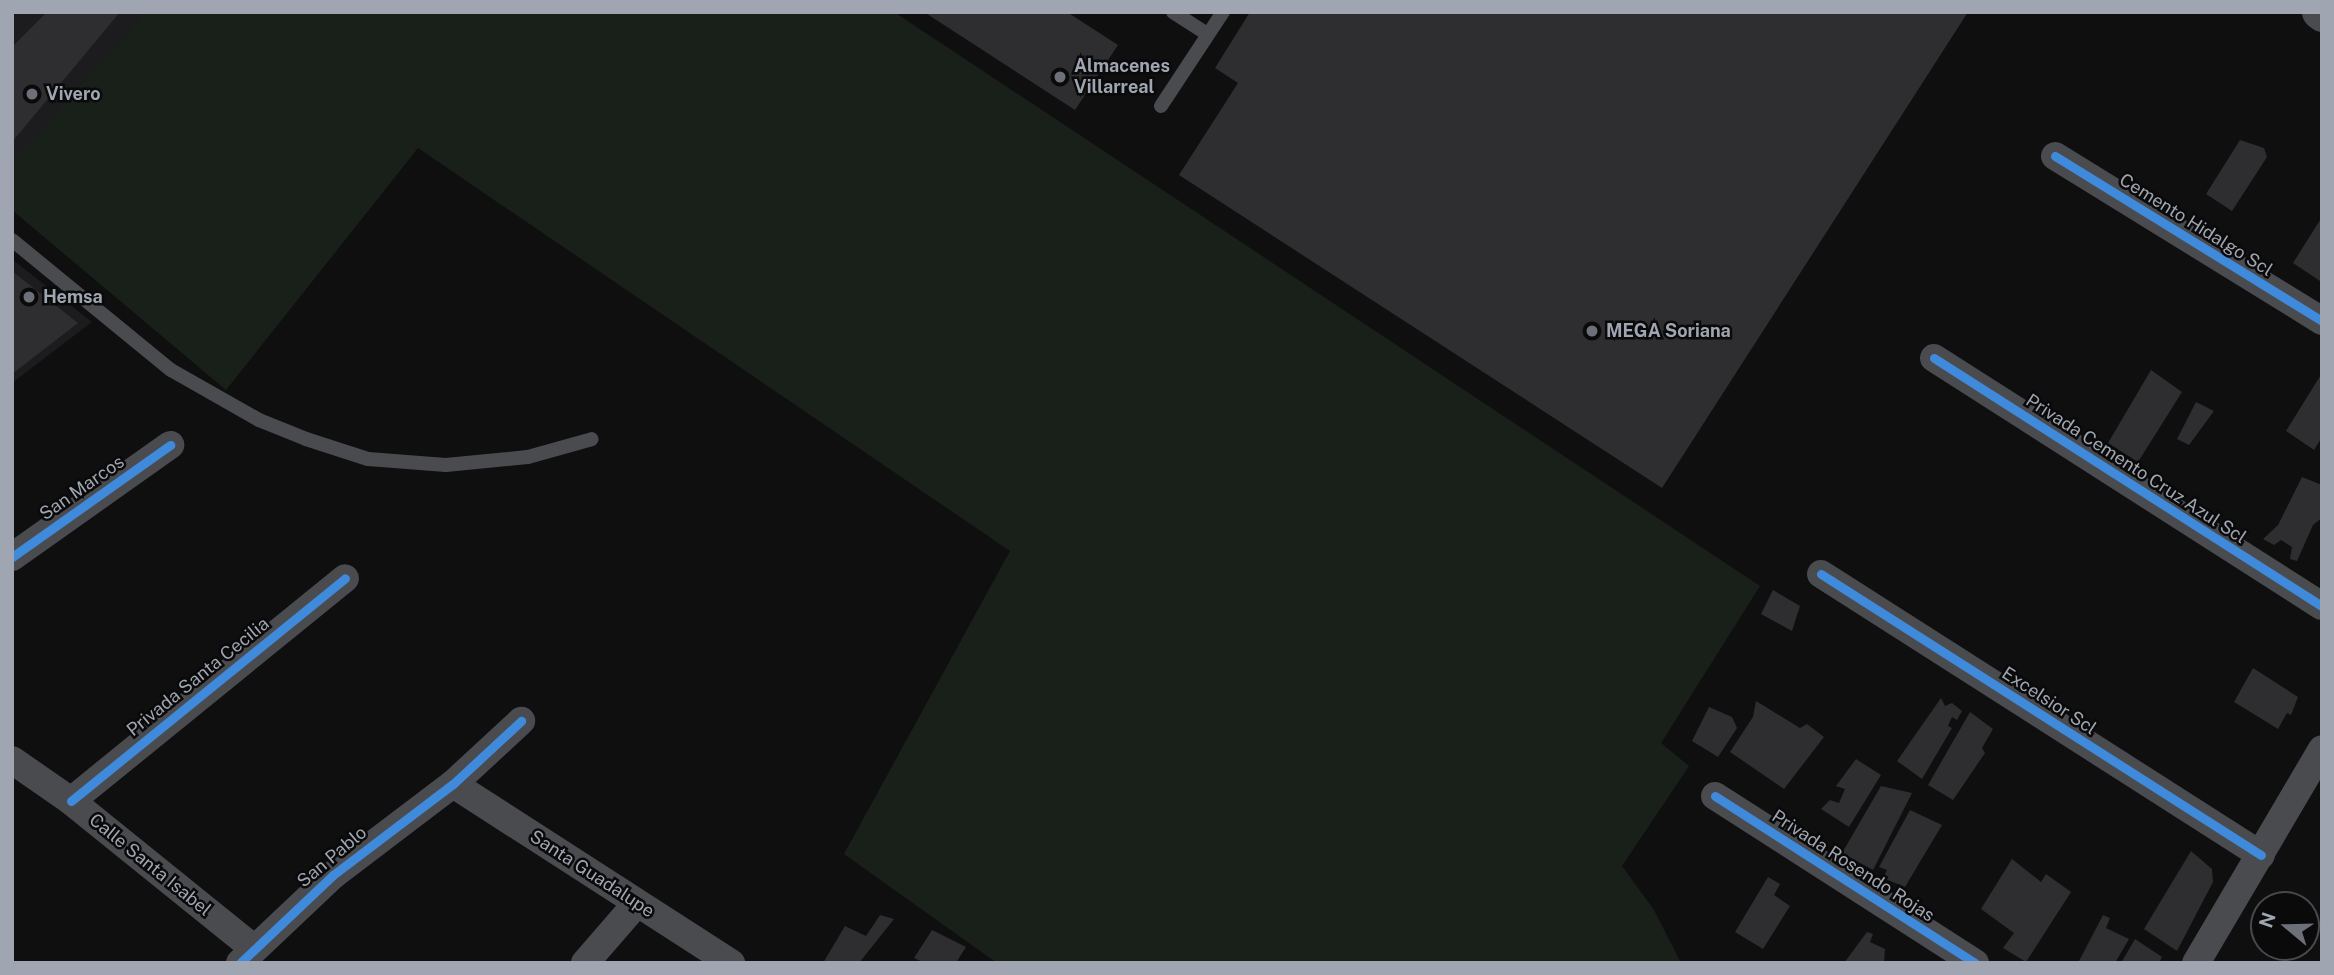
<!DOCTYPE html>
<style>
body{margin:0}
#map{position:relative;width:2334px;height:975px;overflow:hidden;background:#0f0f10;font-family:"Public Sans",sans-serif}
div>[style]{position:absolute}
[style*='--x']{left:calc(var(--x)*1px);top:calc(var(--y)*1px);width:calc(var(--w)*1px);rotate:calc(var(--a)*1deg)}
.built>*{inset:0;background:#1c1c1e}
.green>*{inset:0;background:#19201a}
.building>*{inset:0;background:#2e2e30}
.service>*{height:14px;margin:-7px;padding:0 7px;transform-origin:7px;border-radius:7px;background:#4a4b4f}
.minor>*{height:28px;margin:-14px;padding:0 14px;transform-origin:14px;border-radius:14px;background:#4a4b4f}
.tertiary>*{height:33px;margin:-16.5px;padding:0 16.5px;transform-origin:16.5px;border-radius:16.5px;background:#4a4b4f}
.cycleway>*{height:9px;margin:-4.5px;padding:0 4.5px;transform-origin:4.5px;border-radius:4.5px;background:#408adc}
.dots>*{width:19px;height:19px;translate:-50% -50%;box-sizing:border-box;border:4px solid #0a0a0b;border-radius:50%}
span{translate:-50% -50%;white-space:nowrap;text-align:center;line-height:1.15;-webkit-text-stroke:5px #0a0a0b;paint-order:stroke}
.poi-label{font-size:18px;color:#9fa5b1;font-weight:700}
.left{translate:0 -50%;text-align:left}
.street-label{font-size:18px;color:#9fa5b1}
.frame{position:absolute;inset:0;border:14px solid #9fa5b1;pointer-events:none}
.north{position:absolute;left:2250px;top:891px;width:70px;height:70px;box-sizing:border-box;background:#0a0a0b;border:2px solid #46484d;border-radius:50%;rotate:289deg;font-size:19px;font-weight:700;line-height:28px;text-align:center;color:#9fa5b1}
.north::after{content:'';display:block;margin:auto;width:24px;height:32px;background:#6d7079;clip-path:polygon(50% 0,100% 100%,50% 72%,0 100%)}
</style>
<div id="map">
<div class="built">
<i style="clip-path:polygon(12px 12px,206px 12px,12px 203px)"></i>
<i style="clip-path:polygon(12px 259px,92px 322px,12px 383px)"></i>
</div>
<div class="green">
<i style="clip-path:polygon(146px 12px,894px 12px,1760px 586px,1661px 743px,1689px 766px,1622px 866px,1654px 910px,1681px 963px,997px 963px,844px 854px,1010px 551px,418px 148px,226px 390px,12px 210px,12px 162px)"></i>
</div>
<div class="building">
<i style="clip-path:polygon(47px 12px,120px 12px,12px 142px,12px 47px)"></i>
<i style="clip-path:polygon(924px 12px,1067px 12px,1118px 45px,1075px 110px)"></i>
<i style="clip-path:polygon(1250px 12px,1968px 12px,1662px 488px,1179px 175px,1238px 83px,1215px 68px)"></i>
<i style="clip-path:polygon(2240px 140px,2264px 148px,2267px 157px,2232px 211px,2206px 194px)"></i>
<i style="clip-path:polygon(2322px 217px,2322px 278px,2320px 281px,2293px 263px)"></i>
<i style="clip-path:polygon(12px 271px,78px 323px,12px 374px)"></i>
<i style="clip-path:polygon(2151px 370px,2182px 392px,2138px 462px,2108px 443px)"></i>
<i style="clip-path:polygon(2322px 373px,2322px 437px,2314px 450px,2286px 431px)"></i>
<i style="clip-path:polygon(2196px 402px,2214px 411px,2189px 445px,2177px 439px)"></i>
<i style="clip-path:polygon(2302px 477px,2322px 485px,2322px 518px,2313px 525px,2297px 561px,2290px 559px,2292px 547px,2281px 540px,2274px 545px,2263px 539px,2278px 525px)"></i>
<i style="clip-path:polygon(1773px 590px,1800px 606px,1792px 631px,1761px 614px)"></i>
<i style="clip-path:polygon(2253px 668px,2298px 697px,2291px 715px,2287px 713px,2278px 729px,2234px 702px)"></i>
<i style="clip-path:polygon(1941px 698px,1945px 706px,1952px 703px,1962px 711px,1957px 720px,1952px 717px,1948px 726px,1952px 728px,1922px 779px,1897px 761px)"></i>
<i style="clip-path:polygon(1756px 701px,1800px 728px,1807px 724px,1824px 737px,1784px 789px,1730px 752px,1753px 717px)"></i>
<i style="clip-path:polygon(1709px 707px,1732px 717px,1737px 728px,1718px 757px,1692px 741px)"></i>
<i style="clip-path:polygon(1970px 712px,1993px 729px,1982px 748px,1985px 753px,1953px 800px,1928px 785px)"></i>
<i style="clip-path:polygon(1856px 759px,1881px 775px,1849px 827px,1821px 809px,1830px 800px,1839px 803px,1845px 789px,1836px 786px)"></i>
<i style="clip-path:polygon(1881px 786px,1912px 793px,1873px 870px,1842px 853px)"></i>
<i style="clip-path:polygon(1910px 810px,1942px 825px,1905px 887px,1883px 878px,1887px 870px,1879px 867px)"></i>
<i style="clip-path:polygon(2191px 851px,2212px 869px,2213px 882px,2177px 951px,2144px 929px)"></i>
<i style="clip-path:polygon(2012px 859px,2041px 882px,2046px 874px,2071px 892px,2026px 962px,2003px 948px,2014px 933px,1981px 909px)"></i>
<i style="clip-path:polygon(1768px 877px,1780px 884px,1774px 895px,1790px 906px,1763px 949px,1735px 932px)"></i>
<i style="clip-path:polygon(880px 915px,894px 919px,859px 963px,823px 963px,845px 926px,866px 936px)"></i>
<i style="clip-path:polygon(2103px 915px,2110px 918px,2106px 928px,2129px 939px,2115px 963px,2078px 963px)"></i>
<i style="clip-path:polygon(932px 930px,966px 947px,956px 963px,925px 963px,914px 958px)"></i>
<i style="clip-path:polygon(1867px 932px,1873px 934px,1870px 942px,1885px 949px,1884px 963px,1844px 963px)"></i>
<i style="clip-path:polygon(2135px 939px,2162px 957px,2159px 963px,2121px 963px)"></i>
</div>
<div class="service">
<i style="--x:1173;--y:12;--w:40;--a:32.9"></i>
<i style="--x:1161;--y:106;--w:113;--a:-56.6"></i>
<i style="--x:12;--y:240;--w:205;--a:39.3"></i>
<i style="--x:171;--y:370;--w:101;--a:29.6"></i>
<i style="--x:259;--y:420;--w:51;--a:22"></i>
<i style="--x:306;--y:439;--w:65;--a:17.9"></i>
<i style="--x:368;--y:459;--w:78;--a:4.4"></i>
<i style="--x:446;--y:465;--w:82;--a:-5.6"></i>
<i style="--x:528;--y:457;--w:66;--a:-15.7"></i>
</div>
<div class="minor">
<i style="--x:2055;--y:156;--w:314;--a:31.7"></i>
<i style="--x:1934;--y:358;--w:460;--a:32.6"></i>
<i style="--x:12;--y:557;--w:194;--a:-35.3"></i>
<i style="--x:1821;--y:574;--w:522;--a:32.56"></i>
<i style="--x:12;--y:760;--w:72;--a:34.8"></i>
<i style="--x:71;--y:801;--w:233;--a:38.9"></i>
<i style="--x:453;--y:784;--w:331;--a:32.8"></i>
<i style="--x:1715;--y:796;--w:309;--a:32.7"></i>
<i style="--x:71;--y:801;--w:353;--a:-39.1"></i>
<i style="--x:240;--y:963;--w:128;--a:-43.4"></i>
<i style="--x:333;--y:875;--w:151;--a:-37.2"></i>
<i style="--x:453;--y:784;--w:93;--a:-42.8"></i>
<i style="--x:585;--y:963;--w:79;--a:-49.1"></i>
<i style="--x:2196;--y:963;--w:248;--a:-59.5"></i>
</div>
<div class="tertiary">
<i style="--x:2318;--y:12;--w:5;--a:37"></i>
</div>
<div class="cycleway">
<i style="--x:2055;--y:156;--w:314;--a:31.7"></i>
<i style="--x:1934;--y:358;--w:460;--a:32.6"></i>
<i style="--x:12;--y:557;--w:194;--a:-35.3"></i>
<i style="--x:1821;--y:574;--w:522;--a:32.56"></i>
<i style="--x:1715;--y:796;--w:309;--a:32.7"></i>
<i style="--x:71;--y:801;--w:353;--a:-39.1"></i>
<i style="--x:240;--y:963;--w:128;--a:-43.4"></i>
<i style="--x:333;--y:875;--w:151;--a:-37.2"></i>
<i style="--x:453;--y:784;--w:93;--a:-42.8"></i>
</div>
<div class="dots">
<i style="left:1060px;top:77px;background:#6d7079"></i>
<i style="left:32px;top:94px;background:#6d7079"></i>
<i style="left:29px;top:297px;background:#6d7079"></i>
<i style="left:1592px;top:331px;background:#6d7079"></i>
</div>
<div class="poi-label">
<span class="left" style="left:1074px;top:77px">Almacenes<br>Villarreal</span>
<span class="left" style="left:46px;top:94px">Vivero</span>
<span class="left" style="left:43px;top:297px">Hemsa</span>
<span class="left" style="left:1606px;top:331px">MEGA Soriana</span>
</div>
<div class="street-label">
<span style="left:2196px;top:225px;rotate:32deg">Cemento Hidalgo Scl</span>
<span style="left:2136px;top:469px;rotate:33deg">Privada Cemento Cruz Azul Scl</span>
<span style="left:82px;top:488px;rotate:-35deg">San Marcos</span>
<span style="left:198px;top:677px;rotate:-39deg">Privada Santa Cecilia</span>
<span style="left:2049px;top:701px;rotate:33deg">Excelsior Scl</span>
<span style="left:332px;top:857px;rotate:-40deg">San Pablo</span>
<span style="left:150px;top:865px;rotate:39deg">Calle Santa Isabel</span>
<span style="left:1853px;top:866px;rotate:33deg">Privada Rosendo Rojas</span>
<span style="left:592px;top:874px;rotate:33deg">Santa Guadalupe</span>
</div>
<div class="frame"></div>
<div class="north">N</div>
</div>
